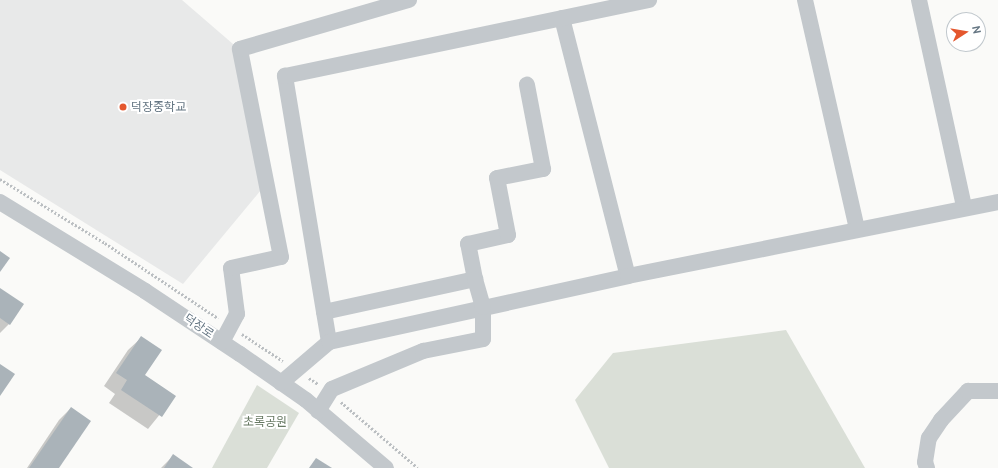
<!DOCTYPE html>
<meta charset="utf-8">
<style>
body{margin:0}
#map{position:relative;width:998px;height:468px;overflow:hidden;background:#fafaf8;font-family:Cabin,"Noto Sans KR",sans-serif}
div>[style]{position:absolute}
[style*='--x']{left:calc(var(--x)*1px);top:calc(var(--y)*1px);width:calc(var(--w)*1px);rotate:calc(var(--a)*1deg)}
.built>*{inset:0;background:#e8e9e9}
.green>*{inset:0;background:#dadfd7}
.shadow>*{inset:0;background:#0003}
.building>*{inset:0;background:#aab3b9}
.path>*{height:2.5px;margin-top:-1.25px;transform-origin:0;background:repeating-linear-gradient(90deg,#bbbfc2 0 2px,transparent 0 4px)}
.minor>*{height:16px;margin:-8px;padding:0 8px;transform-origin:8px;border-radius:8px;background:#c3c8cc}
.dots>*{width:11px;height:11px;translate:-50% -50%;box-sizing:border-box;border:2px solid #fff;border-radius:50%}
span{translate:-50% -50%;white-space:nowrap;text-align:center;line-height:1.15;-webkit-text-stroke:4px #fff;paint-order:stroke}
.poi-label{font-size:12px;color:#657683}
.left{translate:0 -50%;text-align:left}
.street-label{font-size:12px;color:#657683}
.park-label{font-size:12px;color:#687a64}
.north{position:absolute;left:946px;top:12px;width:40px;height:40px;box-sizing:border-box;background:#fff;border:1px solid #c1c8cd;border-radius:50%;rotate:78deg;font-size:11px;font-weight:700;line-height:16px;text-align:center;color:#657683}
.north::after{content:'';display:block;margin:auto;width:14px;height:18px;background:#e4572e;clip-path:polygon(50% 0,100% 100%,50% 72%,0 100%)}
</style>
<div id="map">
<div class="built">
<i style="clip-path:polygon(0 0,182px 0,233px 44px,261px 190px,183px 284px,0 170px)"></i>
</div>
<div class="green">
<i style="clip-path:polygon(786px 330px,865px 468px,609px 468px,575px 400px,613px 353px)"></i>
<i style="clip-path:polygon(257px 385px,299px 413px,267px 468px,212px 468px)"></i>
</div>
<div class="shadow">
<i style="clip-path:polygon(0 289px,9px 324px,0 333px)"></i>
<i style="clip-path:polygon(141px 338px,143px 376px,174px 397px,148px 429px,109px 403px,115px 394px,104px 386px,128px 350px)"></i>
<i style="clip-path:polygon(71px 408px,58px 468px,27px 468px,59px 420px)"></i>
<i style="clip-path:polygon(173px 456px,191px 468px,161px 468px)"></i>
</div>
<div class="building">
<i style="clip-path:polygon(0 251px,10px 258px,0 272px)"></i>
<i style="clip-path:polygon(0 288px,24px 304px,10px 325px,0 318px)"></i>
<i style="clip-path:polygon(141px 336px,162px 350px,145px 375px,176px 396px,162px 417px,121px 390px,127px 380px,116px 373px)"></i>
<i style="clip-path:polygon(0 364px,15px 374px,0 396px)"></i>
<i style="clip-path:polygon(71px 407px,91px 421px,59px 468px,29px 468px)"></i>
<i style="clip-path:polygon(173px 454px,193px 468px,164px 468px)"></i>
<i style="clip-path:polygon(316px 458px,332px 468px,309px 468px)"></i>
</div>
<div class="path">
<i style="--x:0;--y:179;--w:123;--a:31.4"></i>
<i style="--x:105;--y:243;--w:136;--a:33.6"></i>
<i style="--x:242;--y:334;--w:49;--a:33.4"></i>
<i style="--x:309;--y:378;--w:11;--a:34"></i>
<i style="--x:341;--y:402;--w:101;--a:40.6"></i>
</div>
<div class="minor">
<i style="--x:805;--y:0;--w:235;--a:77.2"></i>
<i style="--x:919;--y:0;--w:212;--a:77.7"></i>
<i style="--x:562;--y:18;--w:266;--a:75.7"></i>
<i style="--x:0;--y:202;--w:170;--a:31.5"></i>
<i style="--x:145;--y:291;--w:114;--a:33.6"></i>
<i style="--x:240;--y:354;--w:80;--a:34.9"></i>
<i style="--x:306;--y:400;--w:105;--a:40.4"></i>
<i style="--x:324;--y:312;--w:155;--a:-12.3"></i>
<i style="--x:475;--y:279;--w:36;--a:-101"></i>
<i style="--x:468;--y:244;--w:41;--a:-12.7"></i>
<i style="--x:508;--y:235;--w:58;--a:-100.9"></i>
<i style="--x:497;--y:178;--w:47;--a:-11.1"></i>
<i style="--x:543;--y:169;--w:86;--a:-100.8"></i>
<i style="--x:222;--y:342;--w:32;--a:-62"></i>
<i style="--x:237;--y:314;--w:46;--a:-97.4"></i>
<i style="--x:231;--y:268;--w:51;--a:-12.4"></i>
<i style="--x:281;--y:257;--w:212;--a:-101.2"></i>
<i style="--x:240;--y:49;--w:176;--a:-16.2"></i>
<i style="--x:329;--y:342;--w:270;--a:-99.4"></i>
<i style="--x:285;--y:76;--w:372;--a:-11.8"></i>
<i style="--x:281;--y:383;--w:63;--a:-40.5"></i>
<i style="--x:329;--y:342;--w:306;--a:-12.4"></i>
<i style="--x:628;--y:276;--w:377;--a:-11.3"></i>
<i style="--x:318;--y:411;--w:26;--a:-58"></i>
<i style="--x:332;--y:389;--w:99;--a:-22.7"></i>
<i style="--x:423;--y:351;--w:61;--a:-11.3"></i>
<i style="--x:483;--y:339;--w:32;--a:-90"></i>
<i style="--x:483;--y:307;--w:29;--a:-106"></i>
<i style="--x:927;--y:468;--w:6;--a:-108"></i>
<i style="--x:925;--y:462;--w:24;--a:-81"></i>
<i style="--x:929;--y:438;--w:22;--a:-56"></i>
<i style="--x:941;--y:420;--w:40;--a:-47"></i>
<i style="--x:968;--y:391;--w:30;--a:0"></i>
</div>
<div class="dots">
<i style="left:123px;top:107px;background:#e4572e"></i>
</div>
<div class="poi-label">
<span class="left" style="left:131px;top:107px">덕장중학교</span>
</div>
<div class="street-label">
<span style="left:199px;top:326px;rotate:34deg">덕장로</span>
</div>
<div class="park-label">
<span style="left:265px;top:422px">초록공원</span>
</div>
<div class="north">N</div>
</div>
